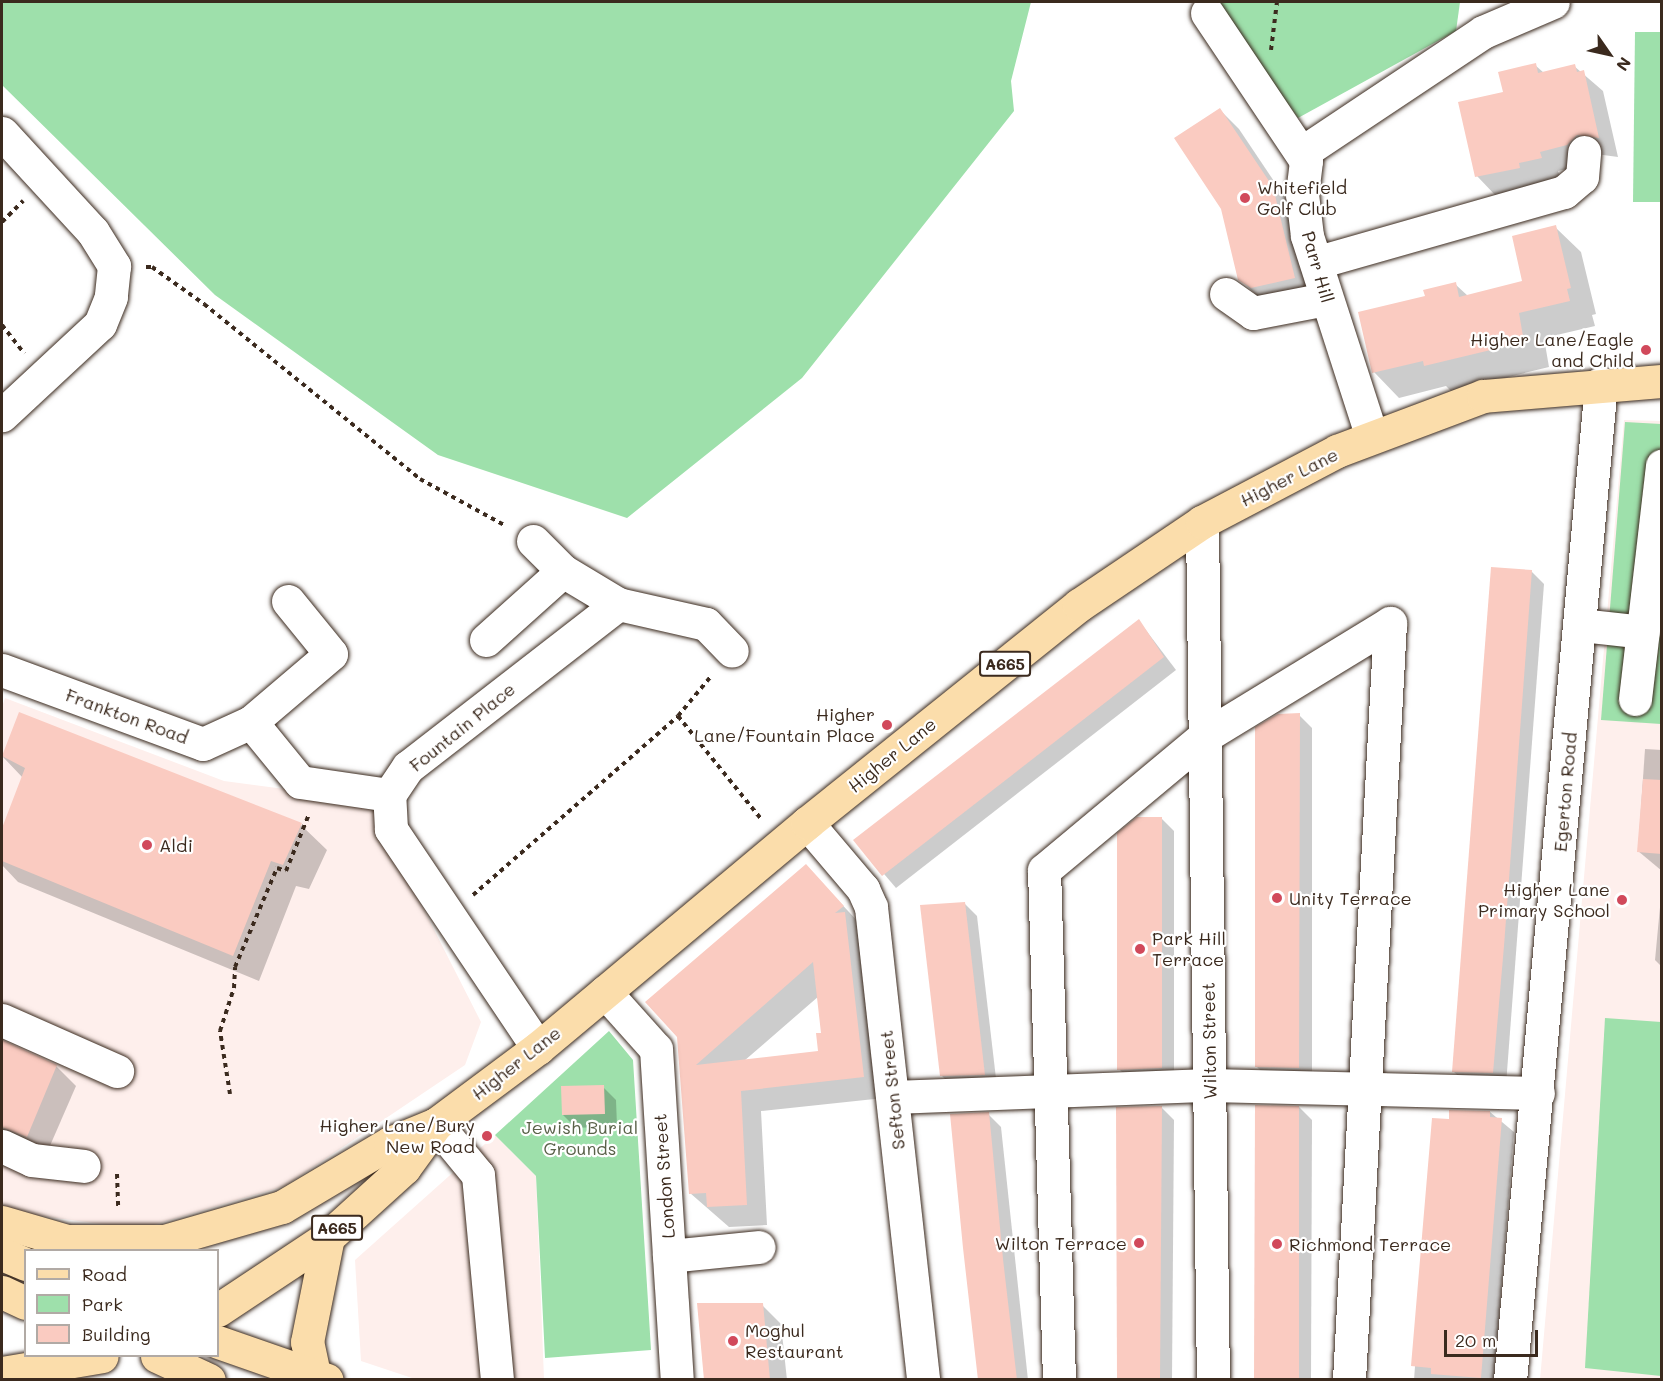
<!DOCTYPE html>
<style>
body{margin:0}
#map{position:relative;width:1663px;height:1381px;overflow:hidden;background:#fff;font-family:Mali,sans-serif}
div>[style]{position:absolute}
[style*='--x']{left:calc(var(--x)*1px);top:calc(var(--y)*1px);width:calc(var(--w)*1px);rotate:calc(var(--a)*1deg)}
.built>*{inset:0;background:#feefec}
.green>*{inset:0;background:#9ee0ab}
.shadow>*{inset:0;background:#0003}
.building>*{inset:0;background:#facbc1}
.path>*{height:4px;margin-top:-2px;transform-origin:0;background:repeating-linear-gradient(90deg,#3b2a1e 0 4.5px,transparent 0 9px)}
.roads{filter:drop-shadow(0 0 2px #3b2a1e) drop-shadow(0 0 2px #3b2a1e)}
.minor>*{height:33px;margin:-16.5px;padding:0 16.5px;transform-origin:16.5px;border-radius:16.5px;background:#fff}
.major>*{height:33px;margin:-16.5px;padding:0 16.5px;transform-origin:16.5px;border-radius:16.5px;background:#fbddab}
.highway>*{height:33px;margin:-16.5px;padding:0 16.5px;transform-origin:16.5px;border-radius:16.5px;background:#fbddab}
.dots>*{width:16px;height:16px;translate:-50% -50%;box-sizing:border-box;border:3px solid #fff;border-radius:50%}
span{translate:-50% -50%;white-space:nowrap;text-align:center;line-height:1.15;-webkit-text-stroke:4.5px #fff;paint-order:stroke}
.shield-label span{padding:2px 4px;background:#fff;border:2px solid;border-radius:4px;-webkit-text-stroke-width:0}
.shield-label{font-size:16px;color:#3b2a1e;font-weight:700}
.poi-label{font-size:18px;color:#3b2a1e}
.left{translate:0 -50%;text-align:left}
.right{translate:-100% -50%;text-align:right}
.street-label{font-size:18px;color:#3b2a1e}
.park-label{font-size:18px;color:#596148}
.frame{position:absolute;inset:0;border:3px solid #3b2a1e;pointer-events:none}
.legend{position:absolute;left:24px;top:1249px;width:195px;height:108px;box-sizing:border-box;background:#fff;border:2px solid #b1aaa5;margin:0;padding:8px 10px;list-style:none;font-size:18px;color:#3b2a1e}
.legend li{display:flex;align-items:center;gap:12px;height:30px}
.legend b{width:30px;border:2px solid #b1aaa5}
.north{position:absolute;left:1579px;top:24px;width:60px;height:60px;-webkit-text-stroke:4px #fff;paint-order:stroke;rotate:124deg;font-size:16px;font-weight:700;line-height:24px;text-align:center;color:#3b2a1e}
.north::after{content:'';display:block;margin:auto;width:21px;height:27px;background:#3b2a1e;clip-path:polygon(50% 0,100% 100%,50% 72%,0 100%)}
.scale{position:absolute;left:1444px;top:1330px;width:94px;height:27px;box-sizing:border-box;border:3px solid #3b2a1e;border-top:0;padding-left:8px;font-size:18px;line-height:21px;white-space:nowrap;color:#3b2a1e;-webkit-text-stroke:4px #fff;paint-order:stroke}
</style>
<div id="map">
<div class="built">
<i style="clip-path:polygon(1624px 420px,1661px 421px,1661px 1379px,1540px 1380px)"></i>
<i style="clip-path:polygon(5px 698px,224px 781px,368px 800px,481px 1022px,465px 1065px,285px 1186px,140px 1229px,2px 1211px,2px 707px)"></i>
<i style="clip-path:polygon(495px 1135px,536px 1176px,544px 1379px,415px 1379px,361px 1361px,355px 1260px)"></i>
</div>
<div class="green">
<i style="clip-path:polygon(2px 2px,1031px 2px,1011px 81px,1014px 111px,802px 378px,627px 518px,438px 455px,215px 295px,2px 85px)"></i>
<i style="clip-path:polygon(1218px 2px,1460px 2px,1456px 31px,1298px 118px,1217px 6px)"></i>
<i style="clip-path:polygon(1635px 32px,1661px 32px,1661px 202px,1633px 202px)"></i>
<i style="clip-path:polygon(1625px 422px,1661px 424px,1661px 724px,1601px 720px)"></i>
<i style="clip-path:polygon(1605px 1018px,1661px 1022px,1661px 1376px,1585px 1368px)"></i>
<i style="clip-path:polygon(609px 1031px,633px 1060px,651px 1350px,545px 1358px,536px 1176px,495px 1135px)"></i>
</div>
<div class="shadow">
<i style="clip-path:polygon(1535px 65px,1544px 73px,1574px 66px,1603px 91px,1618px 157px,1596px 154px,1587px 164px,1558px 171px,1560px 177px,1496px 196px,1477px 176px,1504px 93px)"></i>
<i style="clip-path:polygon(1220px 110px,1239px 129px,1292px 208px,1313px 298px,1260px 299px,1240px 279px)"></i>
<i style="clip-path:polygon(1555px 227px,1581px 252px,1596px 314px,1592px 315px,1595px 326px,1544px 338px,1549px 367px,1451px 391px,1446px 386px,1399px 398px,1374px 372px,1426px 297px,1455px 284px,1468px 296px,1524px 282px)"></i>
<i style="clip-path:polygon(1531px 571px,1544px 584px,1506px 1085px,1467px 1084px,1454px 1072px)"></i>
<i style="clip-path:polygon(1139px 621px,1176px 670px,896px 888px,855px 840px)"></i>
<i style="clip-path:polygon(20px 714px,301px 825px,327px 850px,309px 889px,296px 886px,259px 981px,18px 882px,2px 865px,2px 832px,23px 778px,3px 757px)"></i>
<i style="clip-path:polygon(1299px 715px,1312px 728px,1312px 1081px,1270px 1080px,1257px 1067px)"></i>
<i style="clip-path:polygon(1645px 749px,1662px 750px,1662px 871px,1638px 851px)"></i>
<i style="clip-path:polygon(1161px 818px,1174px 831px,1174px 1080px,1132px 1082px,1119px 1069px)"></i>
<i style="clip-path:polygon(evenodd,806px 866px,863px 927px,884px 1098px,761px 1111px,767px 1225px,729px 1227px,690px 1193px,679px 1036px,806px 866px,819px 996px,823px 1034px,820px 1052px,744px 1061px,819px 996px)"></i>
<i style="clip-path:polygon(1662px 886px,1662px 967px,1655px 960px)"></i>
<i style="clip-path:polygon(964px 903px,977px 916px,997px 1087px,955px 1089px,942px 1076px)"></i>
<i style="clip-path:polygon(2px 1040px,56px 1066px,76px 1086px,46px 1155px,2px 1143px)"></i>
<i style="clip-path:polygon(603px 1087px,616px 1100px,617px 1126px,576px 1128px,563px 1115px)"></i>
<i style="clip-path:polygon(1161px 1107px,1174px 1120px,1172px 1380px,1119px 1380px)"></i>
<i style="clip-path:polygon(1299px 1107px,1312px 1120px,1311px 1380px,1256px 1380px)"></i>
<i style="clip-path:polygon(1490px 1112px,1514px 1132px,1494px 1380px,1414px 1380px,1433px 1120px,1450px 1121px)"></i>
<i style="clip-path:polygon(988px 1114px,1001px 1127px,1028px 1380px,979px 1380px)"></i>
<i style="clip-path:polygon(762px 1305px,781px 1324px,787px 1380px,705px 1380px)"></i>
</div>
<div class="building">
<i style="clip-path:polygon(1536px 63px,1538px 73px,1575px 64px,1577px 72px,1584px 70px,1599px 138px,1577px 135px,1567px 145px,1540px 152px,1542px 158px,1519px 163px,1520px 168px,1475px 177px,1458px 102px,1503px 92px,1498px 72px)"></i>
<i style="clip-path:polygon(1220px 108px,1273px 187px,1295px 278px,1251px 288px,1238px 280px,1221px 209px,1174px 138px)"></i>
<i style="clip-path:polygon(1556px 225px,1571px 288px,1567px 289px,1570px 301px,1519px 313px,1524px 342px,1424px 366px,1423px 361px,1372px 373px,1358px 312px,1425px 296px,1423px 290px,1456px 282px,1459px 297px,1522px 281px,1512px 236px)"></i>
<i style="clip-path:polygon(1491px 567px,1532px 570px,1504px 946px,1493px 1073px,1452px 1072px)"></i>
<i style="clip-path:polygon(1139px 619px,1164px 657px,882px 876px,853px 840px)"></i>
<i style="clip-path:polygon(19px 712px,302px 823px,283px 865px,271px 861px,233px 956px,2px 861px,2px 828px,25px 768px,2px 756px)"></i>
<i style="clip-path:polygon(1300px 713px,1299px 1068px,1255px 1067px,1255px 727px,1278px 714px)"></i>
<i style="clip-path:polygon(1643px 779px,1662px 780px,1662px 854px,1637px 852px)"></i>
<i style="clip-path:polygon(1137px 817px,1162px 817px,1162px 1068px,1117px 1070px,1117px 833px)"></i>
<i style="clip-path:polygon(evenodd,806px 864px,844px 906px,835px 913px,845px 912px,864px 1077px,741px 1091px,747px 1205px,707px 1207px,706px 1193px,689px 1194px,677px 1037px,645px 1002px,806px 864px,813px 962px,821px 1033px,816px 1033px,818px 1051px,696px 1065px,813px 962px)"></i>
<i style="clip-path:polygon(965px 902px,985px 1075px,940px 1076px,920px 905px)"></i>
<i style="clip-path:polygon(2px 1040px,57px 1065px,27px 1137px,2px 1127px)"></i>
<i style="clip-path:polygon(604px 1085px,605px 1114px,562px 1115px,561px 1086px)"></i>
<i style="clip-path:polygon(1255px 1105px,1299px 1106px,1299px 1380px,1254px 1380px)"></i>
<i style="clip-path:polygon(1162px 1106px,1160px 1380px,1117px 1380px,1116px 1107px)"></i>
<i style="clip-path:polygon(1449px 1110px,1490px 1111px,1490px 1117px,1502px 1118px,1481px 1378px,1431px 1374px,1431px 1368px,1411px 1366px,1432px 1118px,1449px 1119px)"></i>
<i style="clip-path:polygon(989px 1112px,1003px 1259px,1017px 1380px,978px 1380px,963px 1248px,950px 1114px)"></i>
<i style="clip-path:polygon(697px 1303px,763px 1303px,770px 1380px,704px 1380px)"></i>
</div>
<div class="path">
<i style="--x:1271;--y:50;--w:48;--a:-82.9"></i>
<i style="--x:2;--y:222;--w:30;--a:-45"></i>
<i style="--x:146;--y:267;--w:6;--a:0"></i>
<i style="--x:152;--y:267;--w:64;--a:35.4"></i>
<i style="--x:204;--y:304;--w:278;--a:39"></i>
<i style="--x:420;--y:479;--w:98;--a:28.7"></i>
<i style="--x:2;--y:325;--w:36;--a:52"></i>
<i style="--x:678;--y:716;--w:134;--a:51.1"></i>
<i style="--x:473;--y:895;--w:272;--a:-41.1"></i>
<i style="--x:678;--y:716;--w:53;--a:-50.3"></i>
<i style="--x:230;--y:1094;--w:64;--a:-99"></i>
<i style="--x:220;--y:1031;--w:45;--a:-72"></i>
<i style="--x:234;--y:988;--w:21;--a:-87"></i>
<i style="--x:235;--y:967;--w:108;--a:-67"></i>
<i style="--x:277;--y:868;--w:9;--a:18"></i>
<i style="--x:286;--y:871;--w:61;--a:-68"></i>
<i style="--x:117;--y:1174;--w:34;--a:88"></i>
</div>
<div class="roads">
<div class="minor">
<i style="--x:1207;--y:13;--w:178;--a:56.2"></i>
<i style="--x:1306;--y:161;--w:33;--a:97"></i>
<i style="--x:1302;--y:194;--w:42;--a:83.2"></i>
<i style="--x:1307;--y:236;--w:211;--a:72.1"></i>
<i style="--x:2;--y:133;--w:134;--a:47.4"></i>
<i style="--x:93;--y:232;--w:40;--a:58"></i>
<i style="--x:114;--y:266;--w:31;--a:96"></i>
<i style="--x:111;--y:297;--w:29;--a:112"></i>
<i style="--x:100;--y:324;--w:134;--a:137.1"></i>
<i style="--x:1303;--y:152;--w:216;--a:-33.7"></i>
<i style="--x:1483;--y:32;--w:76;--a:-23.2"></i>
<i style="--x:1318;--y:262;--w:256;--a:-15.9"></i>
<i style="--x:1564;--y:192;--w:23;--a:-40"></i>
<i style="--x:1582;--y:177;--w:25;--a:-85"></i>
<i style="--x:1226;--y:294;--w:33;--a:35"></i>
<i style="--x:1253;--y:313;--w:74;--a:-10.9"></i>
<i style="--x:1202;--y:522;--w:858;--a:89.27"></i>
<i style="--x:533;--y:541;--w:42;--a:45"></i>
<i style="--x:563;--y:571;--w:64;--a:31"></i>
<i style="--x:288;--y:601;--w:68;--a:50.9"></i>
<i style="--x:331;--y:654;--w:105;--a:139.6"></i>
<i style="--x:251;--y:722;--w:77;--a:50.8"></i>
<i style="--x:300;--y:782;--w:90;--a:8.3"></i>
<i style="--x:1580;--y:625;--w:63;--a:6.3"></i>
<i style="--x:486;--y:640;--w:103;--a:-41.9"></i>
<i style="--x:2;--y:670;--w:214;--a:20.2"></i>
<i style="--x:203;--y:744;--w:53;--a:-24.6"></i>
<i style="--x:1635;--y:699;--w:235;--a:-83.4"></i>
<i style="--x:807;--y:823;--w:87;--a:49.7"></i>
<i style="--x:863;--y:889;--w:20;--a:66"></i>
<i style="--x:871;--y:907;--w:476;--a:83.7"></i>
<i style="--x:605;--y:992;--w:76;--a:48.2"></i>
<i style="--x:656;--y:1049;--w:332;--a:86.4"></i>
<i style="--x:2;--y:1020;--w:126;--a:23.9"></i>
<i style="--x:538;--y:1048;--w:264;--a:-123.9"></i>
<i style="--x:391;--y:829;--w:34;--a:-93"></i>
<i style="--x:389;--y:795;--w:34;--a:-56"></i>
<i style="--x:408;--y:767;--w:266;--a:-37.8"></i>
<i style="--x:618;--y:604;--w:90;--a:12.8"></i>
<i style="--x:706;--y:624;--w:37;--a:46"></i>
<i style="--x:893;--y:1097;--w:316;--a:-2.2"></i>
<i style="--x:1209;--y:1085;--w:329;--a:1.4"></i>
<i style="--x:436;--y:1124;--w:66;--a:50.5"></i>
<i style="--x:478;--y:1175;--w:206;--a:84.7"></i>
<i style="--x:2;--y:1146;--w:33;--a:25"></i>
<i style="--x:32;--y:1160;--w:52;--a:6.6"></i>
<i style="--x:669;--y:1256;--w:90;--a:-5.7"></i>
<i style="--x:1059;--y:1380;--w:510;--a:-91.68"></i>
<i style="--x:1044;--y:870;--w:209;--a:-39.8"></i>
<i style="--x:1205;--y:736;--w:217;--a:-31.4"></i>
<i style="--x:1390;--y:623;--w:758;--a:93.1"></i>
<i style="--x:1510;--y:1380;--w:1001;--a:-84.78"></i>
</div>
<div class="major">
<i style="--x:2;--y:1222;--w:68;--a:16.3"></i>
<i style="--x:67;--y:1241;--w:97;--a:0"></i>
<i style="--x:164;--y:1241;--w:123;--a:-16.1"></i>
<i style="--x:282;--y:1207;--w:126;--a:-30.7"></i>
<i style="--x:390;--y:1143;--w:50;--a:-22.4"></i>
<i style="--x:218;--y:1310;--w:132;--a:-33.6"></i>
<i style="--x:328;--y:1237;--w:103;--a:-42.2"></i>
<i style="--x:404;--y:1168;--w:54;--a:-54"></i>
<i style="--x:436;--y:1124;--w:127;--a:-36.7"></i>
<i style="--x:538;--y:1048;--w:351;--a:-39.9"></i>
<i style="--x:807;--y:823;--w:349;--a:-38.7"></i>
<i style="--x:1079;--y:605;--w:148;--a:-34"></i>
<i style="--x:1202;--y:522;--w:153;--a:-27.7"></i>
<i style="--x:1337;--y:451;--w:156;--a:-20.6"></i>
<i style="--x:1483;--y:396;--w:180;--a:-4.8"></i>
<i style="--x:2;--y:1373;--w:101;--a:-9.6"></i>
<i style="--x:314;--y:1374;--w:33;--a:-102"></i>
<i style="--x:307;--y:1342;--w:107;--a:-78.7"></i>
</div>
<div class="highway">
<i style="--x:2;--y:1254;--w:26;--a:23"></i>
<i style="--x:2;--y:1292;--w:26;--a:25"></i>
<i style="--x:218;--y:1342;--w:115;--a:19.2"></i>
<i style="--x:157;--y:1356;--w:57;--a:24.8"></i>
</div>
</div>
<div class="dots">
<i style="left:1245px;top:198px;background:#d1495b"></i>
<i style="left:1646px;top:350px;background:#d1495b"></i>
<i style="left:887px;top:725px;background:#d1495b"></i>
<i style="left:147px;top:845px;background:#d1495b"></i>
<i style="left:1277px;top:898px;background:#d1495b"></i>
<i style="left:1622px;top:900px;background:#d1495b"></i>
<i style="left:1140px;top:949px;background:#d1495b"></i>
<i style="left:487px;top:1136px;background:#d1495b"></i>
<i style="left:1139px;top:1243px;background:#d1495b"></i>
<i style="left:1277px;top:1244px;background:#d1495b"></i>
<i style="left:733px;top:1341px;background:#d1495b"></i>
</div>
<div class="shield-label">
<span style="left:1005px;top:664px">A665</span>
<span style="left:337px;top:1228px">A665</span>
</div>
<div class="poi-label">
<span class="left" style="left:1257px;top:198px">Whitefield<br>Golf Club</span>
<span class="right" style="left:1634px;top:350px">Higher Lane/Eagle<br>and Child</span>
<span class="right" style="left:875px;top:725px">Higher<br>Lane/Fountain Place</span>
<span class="left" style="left:159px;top:845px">Aldi</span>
<span class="right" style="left:1610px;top:900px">Higher Lane<br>Primary School</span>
<span class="left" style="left:1289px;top:898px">Unity Terrace</span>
<span class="left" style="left:1152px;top:949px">Park Hill<br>Terrace</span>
<span class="right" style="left:475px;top:1136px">Higher Lane/Bury<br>New Road</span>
<span class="right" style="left:1127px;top:1243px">Wilton Terrace</span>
<span class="left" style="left:1289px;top:1244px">Richmond Terrace</span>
<span class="left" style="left:745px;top:1341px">Moghul<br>Restaurant</span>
</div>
<div class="street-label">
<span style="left:1318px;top:267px;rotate:74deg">Parr Hill</span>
<span style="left:1289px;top:477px;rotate:-27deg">Higher Lane</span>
<span style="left:127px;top:716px;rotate:20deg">Frankton Road</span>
<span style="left:462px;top:727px;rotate:-39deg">Fountain Place</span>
<span style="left:892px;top:755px;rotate:-39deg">Higher Lane</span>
<span style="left:1565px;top:792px;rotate:-85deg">Egerton Road</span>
<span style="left:1209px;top:1041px;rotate:-91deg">Wilton Street</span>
<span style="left:516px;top:1063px;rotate:-38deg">Higher Lane</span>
<span style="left:892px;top:1090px;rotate:-96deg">Sefton Street</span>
<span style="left:664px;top:1176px;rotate:-94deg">London Street</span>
</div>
<div class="park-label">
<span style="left:580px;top:1138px">Jewish Burial<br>Grounds</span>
</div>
<div class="frame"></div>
<ul class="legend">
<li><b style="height:8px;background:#fbddab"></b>Road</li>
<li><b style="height:16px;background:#9ee0ab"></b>Park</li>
<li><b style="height:16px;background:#facbc1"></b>Building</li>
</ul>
<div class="north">N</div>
<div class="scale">20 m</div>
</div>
